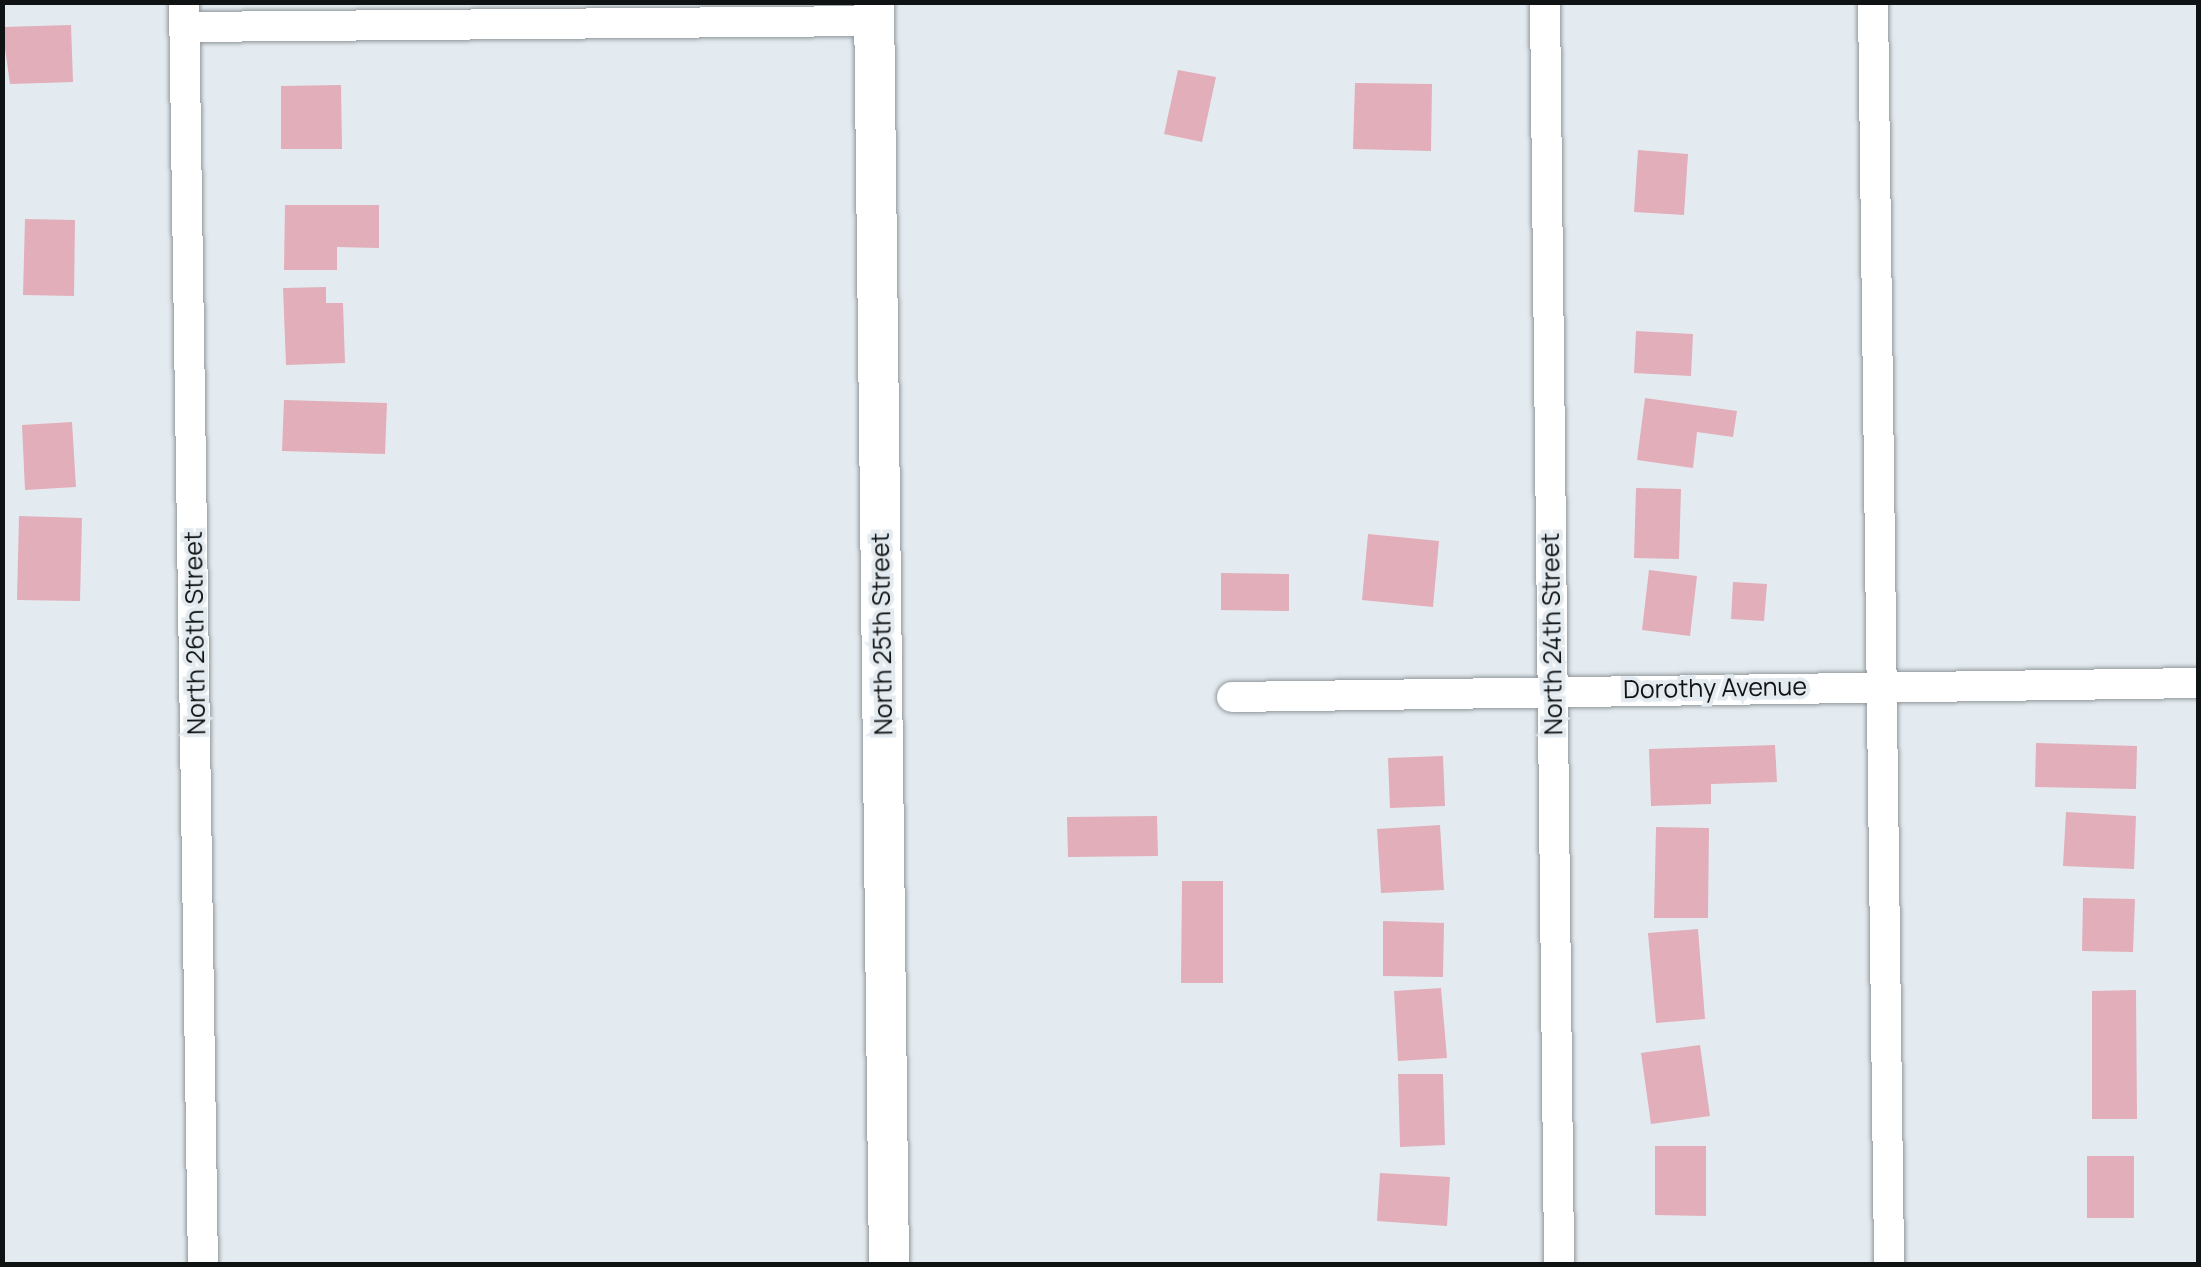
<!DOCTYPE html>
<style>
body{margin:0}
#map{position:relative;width:2201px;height:1267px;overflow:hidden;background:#e4ebf0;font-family:Manrope,sans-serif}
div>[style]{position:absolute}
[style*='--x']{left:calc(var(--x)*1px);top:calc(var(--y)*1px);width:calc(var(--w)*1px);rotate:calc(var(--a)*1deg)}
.building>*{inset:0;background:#e1aeb9}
.roads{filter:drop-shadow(0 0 2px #90979b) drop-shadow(0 0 2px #90979b)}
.minor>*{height:30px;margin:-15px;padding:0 15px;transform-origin:15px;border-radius:15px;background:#fff}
.tertiary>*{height:40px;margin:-20px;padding:0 20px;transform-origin:20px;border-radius:20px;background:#fff}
span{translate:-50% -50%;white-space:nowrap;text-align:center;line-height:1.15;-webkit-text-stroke:8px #e4ebf0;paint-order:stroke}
.street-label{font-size:25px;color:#101314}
.frame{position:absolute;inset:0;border:5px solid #101314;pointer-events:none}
</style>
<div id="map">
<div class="building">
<i style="clip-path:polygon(71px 25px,73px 82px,10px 84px,2px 27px)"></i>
<i style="clip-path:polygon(1178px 70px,1216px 77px,1202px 142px,1164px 134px)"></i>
<i style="clip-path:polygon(1355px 83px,1432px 84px,1431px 151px,1353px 149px)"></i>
<i style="clip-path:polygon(341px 85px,342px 149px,281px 149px,281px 86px)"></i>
<i style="clip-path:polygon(1638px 150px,1688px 154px,1684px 215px,1634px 212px)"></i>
<i style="clip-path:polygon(285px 205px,379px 205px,379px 248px,337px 247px,337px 270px,284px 270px)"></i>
<i style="clip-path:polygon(25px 219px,75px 220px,74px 296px,23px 295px)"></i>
<i style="clip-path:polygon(326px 287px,326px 303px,343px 303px,345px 363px,286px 365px,283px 288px)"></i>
<i style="clip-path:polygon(1636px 331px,1693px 334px,1691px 376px,1634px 373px)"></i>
<i style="clip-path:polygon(1645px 398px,1737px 411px,1733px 437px,1697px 432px,1693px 468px,1637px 460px)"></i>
<i style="clip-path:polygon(284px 400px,387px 403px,385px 454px,282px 451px)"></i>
<i style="clip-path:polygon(72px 422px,76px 487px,25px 490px,22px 425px)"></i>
<i style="clip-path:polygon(1636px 488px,1681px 489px,1679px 559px,1634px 558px)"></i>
<i style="clip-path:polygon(19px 516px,82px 518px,80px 601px,17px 600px)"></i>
<i style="clip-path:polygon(1368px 534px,1439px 541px,1433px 607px,1362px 600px)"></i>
<i style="clip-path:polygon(1649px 570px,1697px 576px,1690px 636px,1642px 630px)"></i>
<i style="clip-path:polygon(1221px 573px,1289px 574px,1289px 611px,1221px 610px)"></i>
<i style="clip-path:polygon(1733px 582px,1767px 584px,1764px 621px,1731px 619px)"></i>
<i style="clip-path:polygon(2036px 743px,2137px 746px,2136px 789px,2035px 787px)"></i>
<i style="clip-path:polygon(1775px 745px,1777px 782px,1711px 784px,1711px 804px,1651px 806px,1649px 749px)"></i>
<i style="clip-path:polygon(1443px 756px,1445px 806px,1390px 808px,1388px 758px)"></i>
<i style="clip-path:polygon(2066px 812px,2136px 816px,2134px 869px,2063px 866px)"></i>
<i style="clip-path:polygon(1157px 816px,1158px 856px,1068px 857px,1067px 817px)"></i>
<i style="clip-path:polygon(1440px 825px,1444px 890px,1381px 893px,1377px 829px)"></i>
<i style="clip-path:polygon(1656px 827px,1709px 828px,1708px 918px,1654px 918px)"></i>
<i style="clip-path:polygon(1182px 881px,1223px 881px,1223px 983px,1181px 983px)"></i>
<i style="clip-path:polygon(2083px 898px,2135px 899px,2133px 952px,2082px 951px)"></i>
<i style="clip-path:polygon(1383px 921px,1444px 923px,1443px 977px,1383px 976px)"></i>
<i style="clip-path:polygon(1698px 929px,1705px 1019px,1656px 1023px,1648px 933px)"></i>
<i style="clip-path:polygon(1441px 988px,1447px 1058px,1398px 1061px,1394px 991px)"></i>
<i style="clip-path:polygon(2136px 990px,2137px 1119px,2092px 1119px,2092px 991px)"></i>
<i style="clip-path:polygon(1700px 1045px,1710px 1116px,1651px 1124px,1641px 1053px)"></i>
<i style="clip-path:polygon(1398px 1074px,1443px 1074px,1445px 1145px,1400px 1147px)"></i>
<i style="clip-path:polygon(1655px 1146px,1706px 1146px,1706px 1216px,1655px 1215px)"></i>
<i style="clip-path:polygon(2087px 1156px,2134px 1156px,2134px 1218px,2087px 1218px)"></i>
<i style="clip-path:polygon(1380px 1173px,1450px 1177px,1447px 1226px,1377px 1221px)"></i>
</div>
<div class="roads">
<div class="minor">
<i style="--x:184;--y:2;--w:1262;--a:89.14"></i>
<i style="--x:1545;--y:2;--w:1262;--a:89.36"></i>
<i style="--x:1873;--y:2;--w:1262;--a:89.27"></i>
<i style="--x:185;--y:27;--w:689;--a:-0.5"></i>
<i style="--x:1232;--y:697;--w:966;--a:-0.83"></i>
</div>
<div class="tertiary">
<i style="--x:874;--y:2;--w:1262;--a:89.32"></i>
</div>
</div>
<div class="street-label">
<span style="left:195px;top:633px;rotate:-91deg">North 26th Street</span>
<span style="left:882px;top:634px;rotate:-91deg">North 25th Street</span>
<span style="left:1552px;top:634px;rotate:-91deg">North 24th Street</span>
<span style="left:1715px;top:688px;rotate:-1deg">Dorothy Avenue</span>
</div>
<div class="frame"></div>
</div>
